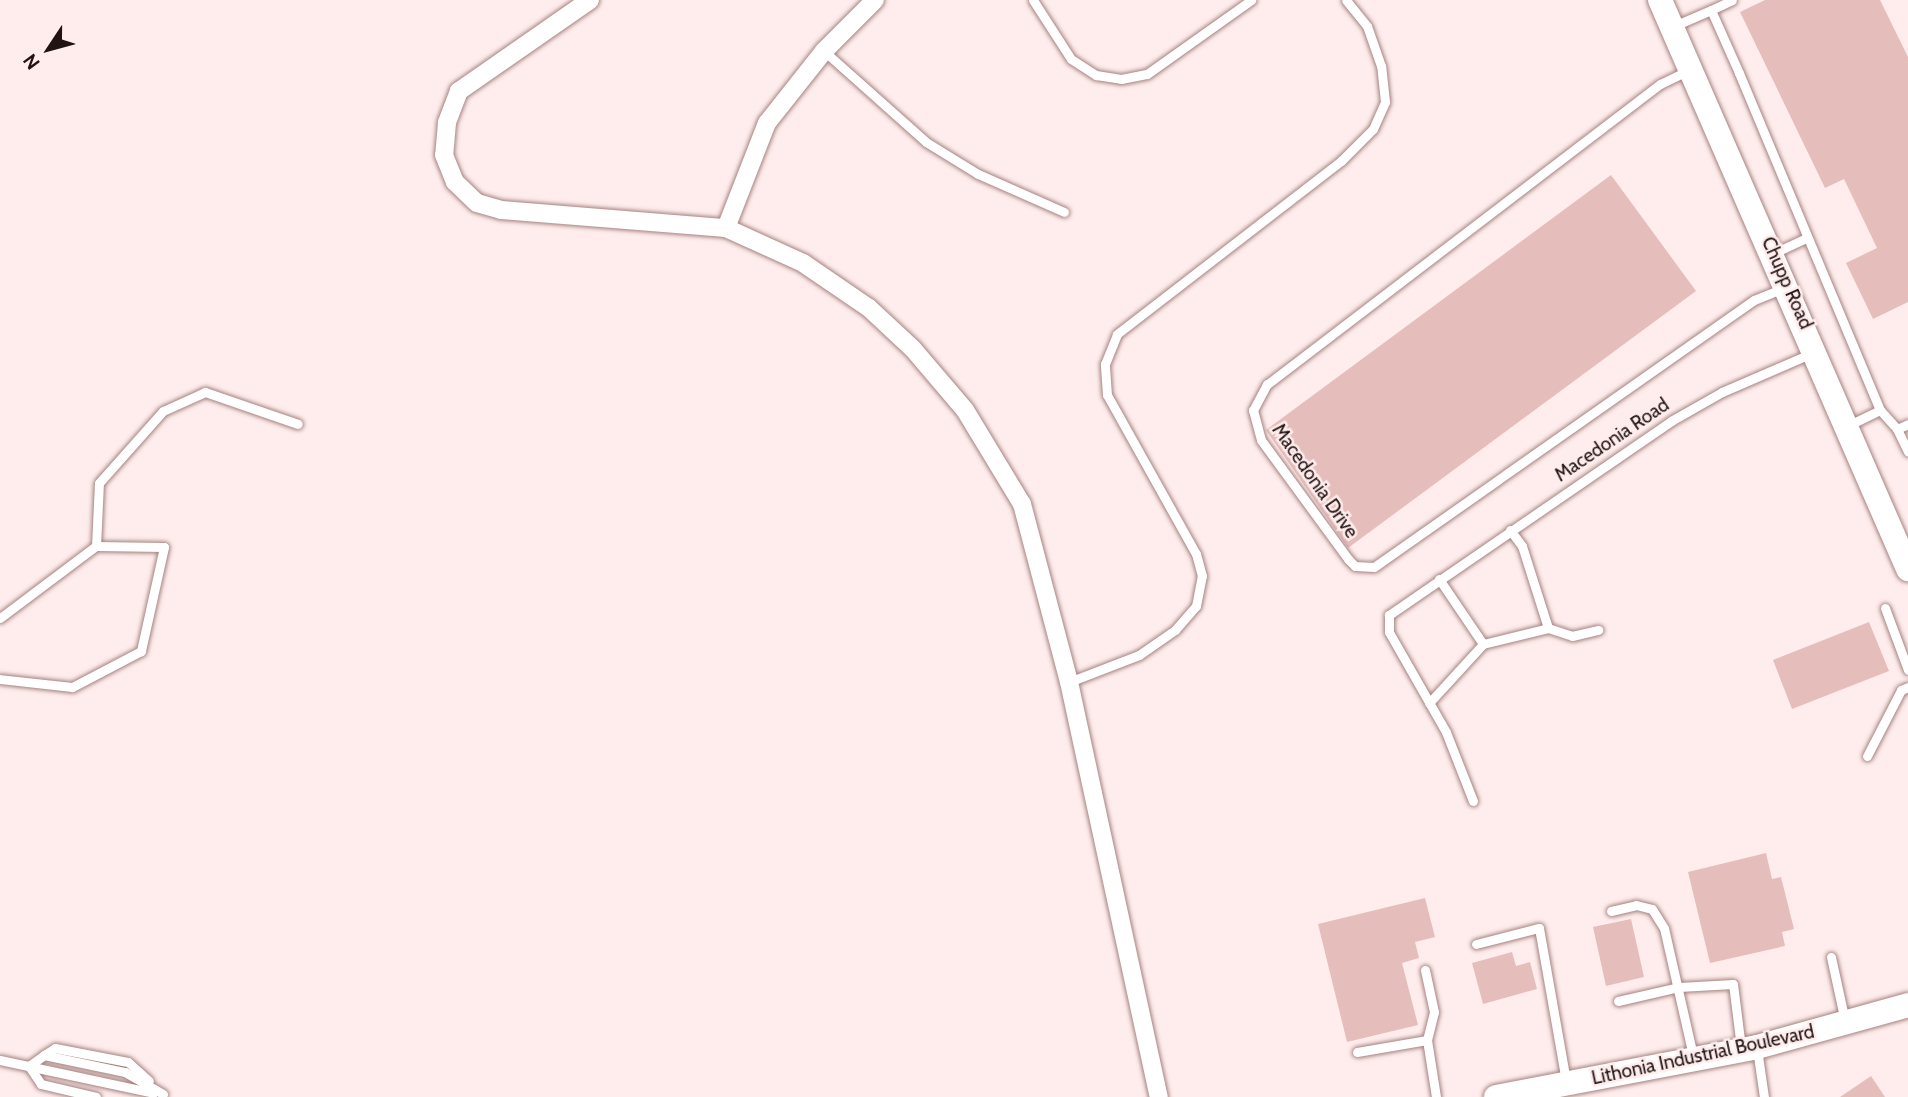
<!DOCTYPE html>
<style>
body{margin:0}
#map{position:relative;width:1908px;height:1097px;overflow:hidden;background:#feedec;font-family:Cabin,sans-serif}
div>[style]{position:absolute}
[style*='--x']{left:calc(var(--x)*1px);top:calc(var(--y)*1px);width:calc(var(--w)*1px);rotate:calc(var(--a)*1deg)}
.building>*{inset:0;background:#e5bebc}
.roads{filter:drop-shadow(0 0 2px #a68280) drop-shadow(0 0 2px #a68280)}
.lane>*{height:9px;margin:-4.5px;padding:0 4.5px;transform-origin:4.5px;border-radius:4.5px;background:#fff}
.street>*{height:18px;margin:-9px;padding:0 9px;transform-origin:9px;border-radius:9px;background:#fff}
.secondary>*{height:24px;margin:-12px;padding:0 12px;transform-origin:12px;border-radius:12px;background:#fff}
span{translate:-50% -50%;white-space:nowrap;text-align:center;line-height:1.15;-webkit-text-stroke:5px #feedec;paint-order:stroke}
.street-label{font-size:19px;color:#201312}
.north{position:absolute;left:14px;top:14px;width:70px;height:70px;-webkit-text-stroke:5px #feedec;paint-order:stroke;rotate:234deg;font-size:19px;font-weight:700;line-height:28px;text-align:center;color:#201312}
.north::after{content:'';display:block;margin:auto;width:24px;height:32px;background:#201312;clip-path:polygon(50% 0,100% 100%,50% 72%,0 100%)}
</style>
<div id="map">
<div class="building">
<i style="clip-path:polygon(1765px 0,1880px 0,1908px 57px,1908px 302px,1873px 319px,1846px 263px,1877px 248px,1844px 179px,1825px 188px,1740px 12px)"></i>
<i style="clip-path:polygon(1611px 175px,1696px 291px,1348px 548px,1266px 430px)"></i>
<i style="clip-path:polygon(1869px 622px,1889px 671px,1792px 709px,1773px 660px)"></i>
<i style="clip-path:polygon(1766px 853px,1772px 879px,1781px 877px,1794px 929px,1782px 932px,1785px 946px,1710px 963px,1688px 872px)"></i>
<i style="clip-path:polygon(1425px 898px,1435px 937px,1415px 942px,1419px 958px,1402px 963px,1418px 1025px,1347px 1042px,1318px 924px)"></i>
<i style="clip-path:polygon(1631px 919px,1644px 977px,1606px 986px,1593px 927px)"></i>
<i style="clip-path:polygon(1512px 952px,1516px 966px,1530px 962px,1537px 989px,1483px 1004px,1472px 963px)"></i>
<i style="clip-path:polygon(1871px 1076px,1885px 1097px,1840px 1097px)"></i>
</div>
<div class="roads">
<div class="lane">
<i style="--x:1033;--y:0;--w:70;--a:57.2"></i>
<i style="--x:1071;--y:59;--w:30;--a:33"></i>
<i style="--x:1096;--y:75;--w:25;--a:9"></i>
<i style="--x:1121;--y:79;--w:26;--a:-11"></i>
<i style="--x:1147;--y:74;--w:128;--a:-35.4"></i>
<i style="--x:1711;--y:10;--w:23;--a:-25"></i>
<i style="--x:1674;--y:26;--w:40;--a:-23.4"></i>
<i style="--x:1711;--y:10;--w:69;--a:66"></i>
<i style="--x:1739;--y:73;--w:365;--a:67.3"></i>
<i style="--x:1880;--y:410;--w:34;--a:154"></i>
<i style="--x:824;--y:51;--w:137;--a:41.7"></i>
<i style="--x:926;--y:142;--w:61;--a:31.6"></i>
<i style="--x:978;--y:174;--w:94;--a:23.8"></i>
<i style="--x:1689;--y:70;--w:32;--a:154"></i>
<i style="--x:1660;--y:84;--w:494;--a:142.6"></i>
<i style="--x:1267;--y:384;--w:30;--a:118"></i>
<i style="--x:1253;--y:410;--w:31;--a:75"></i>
<i style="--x:1261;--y:440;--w:147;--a:53.8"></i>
<i style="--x:1348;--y:559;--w:10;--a:45"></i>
<i style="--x:1355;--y:566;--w:19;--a:3"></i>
<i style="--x:1374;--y:567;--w:464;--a:-35.1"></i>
<i style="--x:1754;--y:300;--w:31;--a:-22"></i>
<i style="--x:1774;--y:253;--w:35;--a:-25"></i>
<i style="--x:1880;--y:410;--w:25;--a:48"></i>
<i style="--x:1897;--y:429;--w:12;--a:-24"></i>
<i style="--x:1897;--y:429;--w:25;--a:64"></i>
<i style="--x:1510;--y:530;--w:20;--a:53"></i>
<i style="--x:1522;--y:546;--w:86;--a:72.4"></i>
<i style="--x:1548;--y:628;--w:25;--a:18"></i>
<i style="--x:1572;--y:636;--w:27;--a:-13"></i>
<i style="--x:96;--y:546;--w:63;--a:-87.3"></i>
<i style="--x:99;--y:483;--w:96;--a:-48.4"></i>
<i style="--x:163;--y:411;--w:46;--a:-24.3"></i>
<i style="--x:205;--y:392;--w:98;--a:19"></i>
<i style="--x:1439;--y:579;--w:78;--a:55.9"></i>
<i style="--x:1885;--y:608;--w:66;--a:69.6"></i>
<i style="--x:0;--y:618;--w:120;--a:-36.9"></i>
<i style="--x:96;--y:546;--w:68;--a:0.8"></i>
<i style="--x:164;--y:547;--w:107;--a:102.5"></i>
<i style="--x:141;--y:651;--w:78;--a:152.4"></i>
<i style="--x:72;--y:687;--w:72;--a:-173.7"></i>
<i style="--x:1069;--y:682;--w:75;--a:-21.1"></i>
<i style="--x:1139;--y:655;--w:44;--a:-34.8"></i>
<i style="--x:1175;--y:630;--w:32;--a:-49"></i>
<i style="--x:1196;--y:606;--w:31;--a:-79"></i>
<i style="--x:1202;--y:576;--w:23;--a:-105"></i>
<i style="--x:1196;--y:554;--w:182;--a:-119.2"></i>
<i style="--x:1107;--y:395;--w:31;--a:-94"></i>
<i style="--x:1105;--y:364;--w:32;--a:-68"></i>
<i style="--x:1117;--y:334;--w:283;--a:-37.7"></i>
<i style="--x:1341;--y:161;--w:45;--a:-45"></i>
<i style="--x:1373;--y:129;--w:30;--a:-66"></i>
<i style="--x:1385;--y:102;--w:36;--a:-96"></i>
<i style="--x:1381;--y:66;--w:42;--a:-109.3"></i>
<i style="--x:1367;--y:26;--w:33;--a:-129"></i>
<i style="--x:1429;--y:703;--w:80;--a:-47.5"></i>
<i style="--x:1483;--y:644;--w:67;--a:-13.8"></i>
<i style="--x:1867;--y:756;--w:74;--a:-62.7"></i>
<i style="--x:1901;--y:690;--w:8;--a:-23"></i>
<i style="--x:1473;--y:801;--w:74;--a:-111.4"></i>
<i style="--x:1446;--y:732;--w:115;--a:-119.7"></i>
<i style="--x:1389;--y:632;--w:17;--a:-90"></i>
<i style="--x:1389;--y:615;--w:342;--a:-34.5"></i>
<i style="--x:1671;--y:421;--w:59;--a:-29.6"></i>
<i style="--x:1722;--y:392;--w:98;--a:-23.4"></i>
<i style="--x:1611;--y:911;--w:26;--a:-13"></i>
<i style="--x:1636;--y:905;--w:16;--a:14"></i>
<i style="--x:1652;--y:909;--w:22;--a:58"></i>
<i style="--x:1664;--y:928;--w:131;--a:77.2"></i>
<i style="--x:1476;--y:944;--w:65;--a:-14.3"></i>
<i style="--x:1539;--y:928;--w:155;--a:80"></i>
<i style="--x:1831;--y:957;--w:66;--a:77.7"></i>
<i style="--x:1425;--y:970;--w:43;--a:77.9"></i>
<i style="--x:1434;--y:1012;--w:29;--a:104"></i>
<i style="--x:1618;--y:1001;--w:63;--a:-12.9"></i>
<i style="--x:1679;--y:987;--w:54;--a:-3.2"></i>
<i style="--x:1733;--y:984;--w:64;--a:82.8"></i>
<i style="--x:1757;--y:1049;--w:49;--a:81.7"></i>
<i style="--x:1357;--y:1052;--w:71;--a:-9.7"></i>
<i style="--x:1427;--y:1040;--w:58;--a:81"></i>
<i style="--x:44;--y:1055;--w:13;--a:-32"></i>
<i style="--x:55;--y:1048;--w:74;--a:10.9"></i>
<i style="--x:128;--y:1062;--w:28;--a:42"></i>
<i style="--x:0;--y:1060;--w:157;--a:12.1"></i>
<i style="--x:96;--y:1097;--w:57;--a:-166.7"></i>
<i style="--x:41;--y:1084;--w:22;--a:-124"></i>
<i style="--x:29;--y:1066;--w:19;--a:-36"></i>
<i style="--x:44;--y:1055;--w:83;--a:11.9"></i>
<i style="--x:125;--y:1072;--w:44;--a:30.1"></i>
</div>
<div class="street">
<i style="--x:590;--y:0;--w:160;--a:145.2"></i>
<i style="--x:459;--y:91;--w:34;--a:111"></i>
<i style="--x:447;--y:123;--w:32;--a:95"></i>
<i style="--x:444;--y:155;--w:29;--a:68"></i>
<i style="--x:455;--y:182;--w:30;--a:44"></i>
<i style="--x:477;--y:203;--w:25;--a:16"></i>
<i style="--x:501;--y:210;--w:226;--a:4.6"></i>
<i style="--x:726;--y:228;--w:113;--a:-68.7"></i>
<i style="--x:767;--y:123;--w:92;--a:-51.6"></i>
<i style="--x:824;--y:51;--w:72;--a:-45"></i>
<i style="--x:726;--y:228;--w:85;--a:24.4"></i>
<i style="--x:803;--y:263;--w:80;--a:34.3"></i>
<i style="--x:869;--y:308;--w:60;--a:43"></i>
<i style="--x:913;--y:349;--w:80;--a:49.6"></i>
<i style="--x:965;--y:410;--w:110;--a:58.8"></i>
<i style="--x:1022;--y:504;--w:184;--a:75.2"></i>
<i style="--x:1069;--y:682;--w:425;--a:77.8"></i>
</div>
<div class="secondary">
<i style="--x:1660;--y:0;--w:621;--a:66.45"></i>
<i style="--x:1496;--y:1097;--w:266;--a:-10.8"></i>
<i style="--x:1757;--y:1047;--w:157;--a:-15.5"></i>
</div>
</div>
<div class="street-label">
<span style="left:1787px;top:283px;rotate:66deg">Chupp Road</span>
<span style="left:1612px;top:440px;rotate:-34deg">Macedonia Road</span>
<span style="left:1315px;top:481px;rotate:55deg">Macedonia Drive</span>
<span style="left:1703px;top:1055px;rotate:-12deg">Lithonia Industrial Boulevard</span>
</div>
<div class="north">N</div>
</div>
